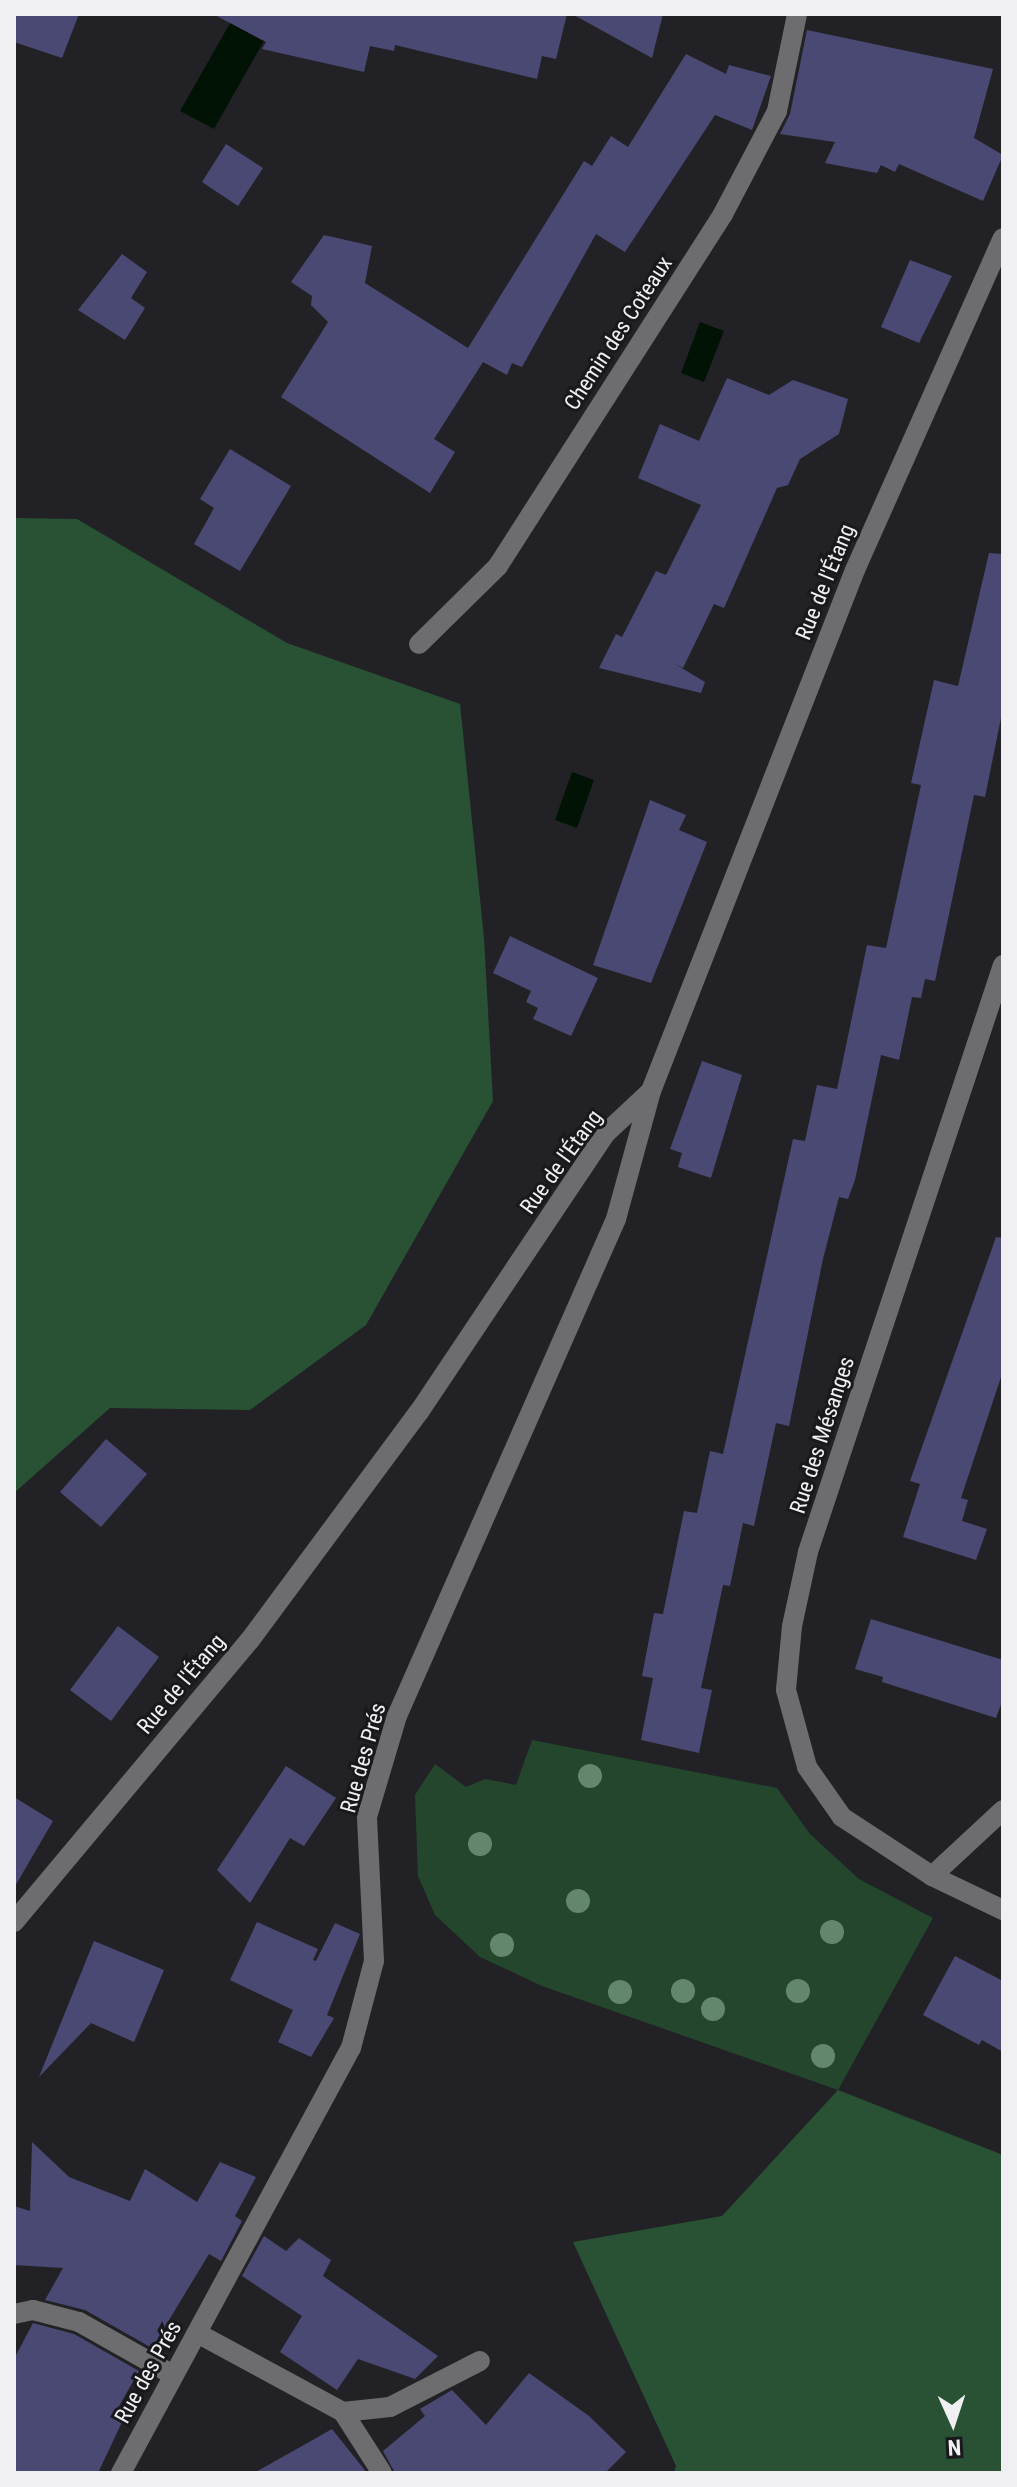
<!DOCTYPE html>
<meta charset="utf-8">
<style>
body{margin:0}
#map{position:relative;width:1017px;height:2487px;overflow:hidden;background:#222226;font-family:"Roboto Condensed",sans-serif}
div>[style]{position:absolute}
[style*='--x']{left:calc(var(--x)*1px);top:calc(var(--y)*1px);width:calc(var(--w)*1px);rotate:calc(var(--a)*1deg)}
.green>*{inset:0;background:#23462c}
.forest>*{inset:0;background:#285233}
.water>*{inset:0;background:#011305}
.building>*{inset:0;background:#4a4973}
.minor>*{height:20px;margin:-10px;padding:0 10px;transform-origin:10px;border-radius:10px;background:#6d6d6f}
.trees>*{width:24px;height:24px;margin:-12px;border-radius:50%;background:#62876c}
span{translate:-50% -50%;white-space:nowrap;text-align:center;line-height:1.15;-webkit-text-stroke:6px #19191d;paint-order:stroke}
.street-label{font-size:22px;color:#f0f0f3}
.frame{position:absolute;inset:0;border:16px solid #f0f0f3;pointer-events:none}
.north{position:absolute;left:913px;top:2383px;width:80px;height:80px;-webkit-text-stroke:6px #19191d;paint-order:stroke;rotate:177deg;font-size:22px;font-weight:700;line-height:32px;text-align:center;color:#f0f0f3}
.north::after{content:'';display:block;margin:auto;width:28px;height:36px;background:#f0f0f3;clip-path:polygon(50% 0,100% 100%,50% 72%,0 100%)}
</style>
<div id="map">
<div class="green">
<i style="clip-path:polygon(532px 1740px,777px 1788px,810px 1834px,859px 1879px,933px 1918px,838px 2090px,542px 1986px,480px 1957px,435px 1915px,418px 1876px,415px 1795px,435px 1764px,466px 1787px,485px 1779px,516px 1785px)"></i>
</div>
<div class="forest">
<i style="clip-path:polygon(14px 518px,77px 519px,287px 643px,460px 704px,484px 938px,493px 1101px,366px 1325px,250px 1410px,110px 1408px,14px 1493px)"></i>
<i style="clip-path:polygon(838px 2090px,1003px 2155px,1003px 2473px,674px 2473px,676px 2466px,573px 2242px,722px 2216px)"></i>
</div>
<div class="water">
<i style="clip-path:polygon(233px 18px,251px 26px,248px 33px,264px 41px,214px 129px,180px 111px)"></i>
<i style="clip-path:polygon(700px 322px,724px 331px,704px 382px,681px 373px)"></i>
<i style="clip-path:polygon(572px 772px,594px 780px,577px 828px,555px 820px)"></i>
</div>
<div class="building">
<i style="clip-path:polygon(14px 14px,79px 14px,62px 58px,14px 42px)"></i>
<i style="clip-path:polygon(213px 14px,567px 14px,556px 59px,542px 56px,537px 79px,395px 45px,394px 51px,370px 46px,364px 72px,262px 49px,266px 42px)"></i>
<i style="clip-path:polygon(572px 14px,663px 14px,652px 58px)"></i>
<i style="clip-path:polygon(807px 30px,993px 69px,974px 138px,1003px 155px,983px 201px,899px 164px,895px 172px,881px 165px,877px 173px,825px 163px,835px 142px,780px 134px,790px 114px)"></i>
<i style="clip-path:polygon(686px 54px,726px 74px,729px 65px,771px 76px,752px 130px,715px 115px,625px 252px,596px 234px,522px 367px,512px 363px,507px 375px,483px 362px,434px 439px,455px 452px,430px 493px,281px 397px,328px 322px,311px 305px,312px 296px,291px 282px,324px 235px,372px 246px,365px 283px,468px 348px,584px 161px,592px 166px,611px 136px,628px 147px)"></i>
<i style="clip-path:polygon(226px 144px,263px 168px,238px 206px,202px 182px)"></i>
<i style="clip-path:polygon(122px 254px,147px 272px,131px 298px,145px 308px,125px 340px,78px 310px)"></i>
<i style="clip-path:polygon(910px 260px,952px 276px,919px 343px,881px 327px)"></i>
<i style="clip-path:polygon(727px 378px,769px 395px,793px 380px,848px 399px,839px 434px,800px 459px,788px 485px,777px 488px,724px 608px,714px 604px,683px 668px,675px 664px,705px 682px,701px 693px,599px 668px,616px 634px,622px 637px,656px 571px,666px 575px,701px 505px,638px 478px,660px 424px,699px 441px)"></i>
<i style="clip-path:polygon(230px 449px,291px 486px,240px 571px,194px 544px,214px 508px,200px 499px)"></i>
<i style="clip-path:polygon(989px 553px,1003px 554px,1003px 708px,985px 797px,974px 795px,935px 981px,925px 979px,921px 998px,912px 997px,899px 1060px,881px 1055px,855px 1180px,848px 1199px,839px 1197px,823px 1259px,789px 1426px,776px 1423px,754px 1526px,743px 1523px,730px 1586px,723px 1585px,701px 1688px,712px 1690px,699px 1753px,641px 1740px,653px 1678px,642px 1676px,654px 1613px,663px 1614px,684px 1511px,697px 1513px,710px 1451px,723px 1454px,793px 1139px,805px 1141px,817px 1085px,837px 1089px,867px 945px,886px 948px,921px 785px,911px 783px,934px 680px,958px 686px)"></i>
<i style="clip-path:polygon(650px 800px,686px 815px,679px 830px,707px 842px,651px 983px,593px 965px)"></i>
<i style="clip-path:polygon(510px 936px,598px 978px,571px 1036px,533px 1019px,538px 1008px,526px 1002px,531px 991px,493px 973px)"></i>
<i style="clip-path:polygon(702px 1061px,742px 1075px,711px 1178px,678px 1167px,682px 1153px,670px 1149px)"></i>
<i style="clip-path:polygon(996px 1237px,1003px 1238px,1003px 1371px,961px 1498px,968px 1500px,962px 1521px,987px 1529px,976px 1560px,903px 1537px,920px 1484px,910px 1481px)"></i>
<i style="clip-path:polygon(106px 1439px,147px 1474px,101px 1527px,60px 1492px)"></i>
<i style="clip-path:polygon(871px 1619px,1003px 1660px,1003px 1699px,996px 1718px,882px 1682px,883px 1677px,855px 1669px)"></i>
<i style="clip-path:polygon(118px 1626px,159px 1657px,111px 1721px,70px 1690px)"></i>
<i style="clip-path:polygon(286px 1766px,336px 1798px,304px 1846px,290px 1838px,250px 1903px,217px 1870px)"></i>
<i style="clip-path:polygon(14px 1797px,53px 1821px,14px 1888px)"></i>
<i style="clip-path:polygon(257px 1922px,318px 1949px,313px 1960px,316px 1961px,335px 1923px,360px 1934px,327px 2015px,334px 2018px,311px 2057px,278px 2042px,293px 2010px,230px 1980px)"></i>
<i style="clip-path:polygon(94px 1941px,164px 1970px,134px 2042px,91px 2023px,39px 2077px)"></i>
<i style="clip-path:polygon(955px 1956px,1003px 1981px,1003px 2052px,982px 2040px,979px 2045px,923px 2015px)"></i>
<i style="clip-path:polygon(32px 2142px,69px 2177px,130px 2201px,145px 2169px,197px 2202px,220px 2162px,256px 2177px,235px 2216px,242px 2221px,221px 2261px,209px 2254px,152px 2348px,85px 2310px,45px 2300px,63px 2268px,14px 2265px,14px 2206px,30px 2211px)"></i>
<i style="clip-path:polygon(264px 2236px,286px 2251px,299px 2238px,331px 2260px,323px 2276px,438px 2356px,415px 2379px,358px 2359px,337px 2390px,280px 2352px,302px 2316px,242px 2276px)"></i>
<i style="clip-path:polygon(33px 2323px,74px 2334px,139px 2371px,114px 2415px,123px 2420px,98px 2473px,14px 2473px,14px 2359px)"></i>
<i style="clip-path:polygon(529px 2373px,589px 2416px,626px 2452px,605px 2473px,395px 2473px,383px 2451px,425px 2416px,420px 2409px,452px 2390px,486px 2425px)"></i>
<i style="clip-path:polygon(332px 2429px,367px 2473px,254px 2473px,318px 2437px)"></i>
</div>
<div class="minor">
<i style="--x:419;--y:644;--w:111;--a:-44.6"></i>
<i style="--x:498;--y:566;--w:418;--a:-57.4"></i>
<i style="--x:723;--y:214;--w:116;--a:-62.3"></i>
<i style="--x:777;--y:111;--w:99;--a:-78.3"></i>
<i style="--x:1003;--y:965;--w:619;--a:108.38"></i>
<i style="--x:808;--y:1552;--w:76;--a:102.2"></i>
<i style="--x:792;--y:1626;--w:64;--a:95.4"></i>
<i style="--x:786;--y:1690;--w:80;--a:74.7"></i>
<i style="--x:807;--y:1767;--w:61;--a:55"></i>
<i style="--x:842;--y:1817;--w:108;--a:33.2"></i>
<i style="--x:932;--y:1876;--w:79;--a:25.6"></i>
<i style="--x:932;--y:1876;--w:97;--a:-42.9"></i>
<i style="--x:14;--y:1922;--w:368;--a:-50.1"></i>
<i style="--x:250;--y:1640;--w:284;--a:-53.5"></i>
<i style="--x:419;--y:1412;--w:334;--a:-56.2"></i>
<i style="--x:605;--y:1134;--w:63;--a:-43.1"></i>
<i style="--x:651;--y:1091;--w:560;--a:-68.62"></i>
<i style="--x:855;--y:570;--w:363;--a:-66"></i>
<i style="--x:14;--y:2314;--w:19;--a:-12"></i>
<i style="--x:33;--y:2310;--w:48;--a:14.6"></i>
<i style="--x:79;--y:2322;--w:108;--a:29.4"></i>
<i style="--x:197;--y:2333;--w:166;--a:28.4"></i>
<i style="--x:343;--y:2412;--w:47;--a:-6.1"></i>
<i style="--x:390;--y:2407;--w:101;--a:-27.1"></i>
<i style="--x:343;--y:2412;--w:72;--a:57.4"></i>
<i style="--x:121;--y:2473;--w:483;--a:-61.6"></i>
<i style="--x:351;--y:2048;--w:90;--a:-75.2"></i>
<i style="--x:374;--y:1961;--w:144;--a:-92.8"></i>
<i style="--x:367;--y:1817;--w:105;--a:-73.5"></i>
<i style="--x:397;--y:1716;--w:543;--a:-66.22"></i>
<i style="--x:616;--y:1219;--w:133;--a:-74.7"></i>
</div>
<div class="trees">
<i style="left:590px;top:1776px"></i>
<i style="left:480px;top:1844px"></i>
<i style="left:578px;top:1901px"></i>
<i style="left:832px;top:1932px"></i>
<i style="left:502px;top:1945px"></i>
<i style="left:683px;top:1991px"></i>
<i style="left:798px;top:1991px"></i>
<i style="left:620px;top:1992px"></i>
<i style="left:713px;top:2009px"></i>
<i style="left:823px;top:2056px"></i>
</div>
<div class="street-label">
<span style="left:618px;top:333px;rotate:-57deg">Chemin des Coteaux</span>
<span style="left:825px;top:582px;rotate:-68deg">Rue de l'Étang</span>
<span style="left:561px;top:1162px;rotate:-54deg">Rue de l'Étang</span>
<span style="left:822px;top:1435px;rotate:-72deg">Rue des Mésanges</span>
<span style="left:181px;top:1684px;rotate:-50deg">Rue de l'Étang</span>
<span style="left:363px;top:1758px;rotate:-74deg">Rue des Prés</span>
<span style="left:148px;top:2372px;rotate:-61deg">Rue des Prés</span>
</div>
<div class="frame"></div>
<div class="north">N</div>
</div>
